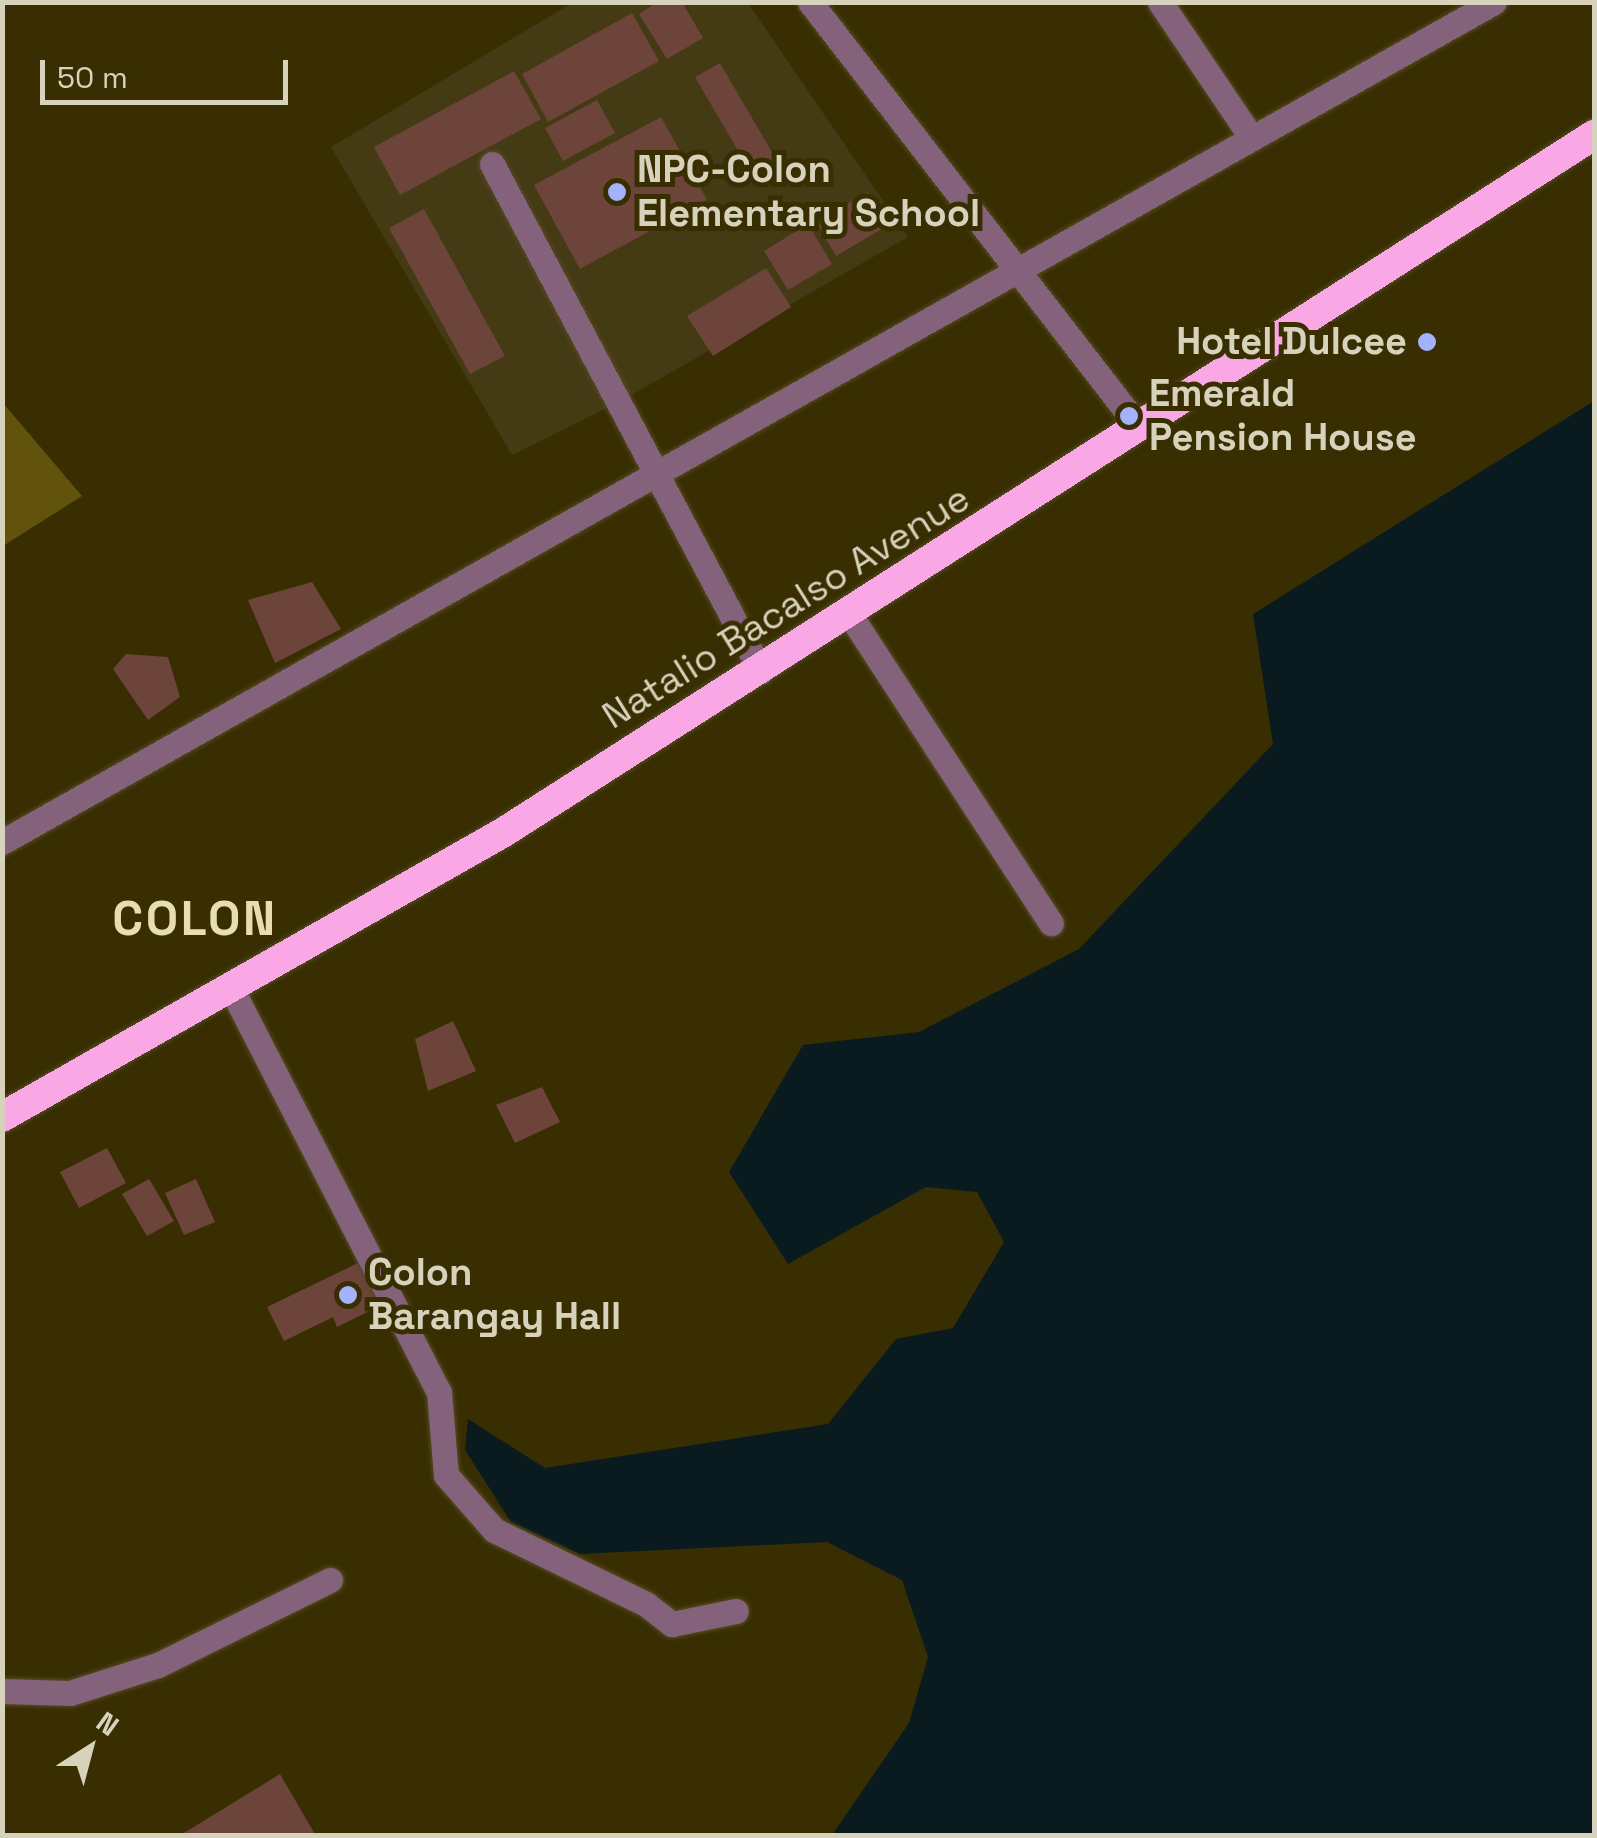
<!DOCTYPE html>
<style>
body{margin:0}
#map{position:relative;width:1597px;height:1838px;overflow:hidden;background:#382e02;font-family:"Space Grotesk",sans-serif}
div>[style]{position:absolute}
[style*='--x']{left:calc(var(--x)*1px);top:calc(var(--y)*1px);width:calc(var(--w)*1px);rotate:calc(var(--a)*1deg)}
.built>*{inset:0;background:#443b15}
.green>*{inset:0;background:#61520c}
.water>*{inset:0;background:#091b1f}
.building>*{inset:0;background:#6d4439}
.roads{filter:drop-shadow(0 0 2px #554c23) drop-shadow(0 0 2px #554c23)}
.minor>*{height:25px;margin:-12.5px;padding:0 12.5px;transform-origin:12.5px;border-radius:12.5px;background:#84627b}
.highway>*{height:30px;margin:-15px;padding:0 15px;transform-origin:15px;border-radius:15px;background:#faa7e6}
.dots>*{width:28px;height:28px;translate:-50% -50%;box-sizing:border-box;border:5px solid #382e02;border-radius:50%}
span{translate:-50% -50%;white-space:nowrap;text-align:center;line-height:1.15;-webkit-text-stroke:10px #382e02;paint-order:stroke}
.poi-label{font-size:38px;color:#d7d2bc;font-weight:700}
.left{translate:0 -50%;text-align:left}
.right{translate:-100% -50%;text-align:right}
.street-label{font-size:38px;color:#d7d2bc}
.district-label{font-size:48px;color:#e8ddaf;font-weight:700;letter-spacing:2.5px}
.frame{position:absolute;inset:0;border:5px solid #d7d2bc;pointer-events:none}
.north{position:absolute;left:40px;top:1698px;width:100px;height:100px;-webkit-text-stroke:8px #382e02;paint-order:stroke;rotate:36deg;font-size:28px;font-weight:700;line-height:40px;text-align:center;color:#d7d2bc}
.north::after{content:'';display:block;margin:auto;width:35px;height:45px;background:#d7d2bc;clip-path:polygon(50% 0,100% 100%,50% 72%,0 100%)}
.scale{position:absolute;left:40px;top:60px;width:248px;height:45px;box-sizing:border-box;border:5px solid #d7d2bc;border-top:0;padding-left:12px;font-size:30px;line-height:35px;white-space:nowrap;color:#d7d2bc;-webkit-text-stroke:8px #382e02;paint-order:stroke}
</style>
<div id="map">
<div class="built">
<i style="clip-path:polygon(572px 3px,748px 3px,908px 237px,621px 401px,512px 455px,331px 147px)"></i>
</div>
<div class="green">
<i style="clip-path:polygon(3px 403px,82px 496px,3px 546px,2px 546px)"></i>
</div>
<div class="water">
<i style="clip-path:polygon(1594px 401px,1594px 1835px,832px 1835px,909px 1723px,928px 1657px,902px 1580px,827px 1542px,580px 1554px,511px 1522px,465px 1450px,468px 1419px,545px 1468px,828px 1424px,896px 1339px,953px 1328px,1004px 1242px,977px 1192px,926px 1187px,788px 1264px,729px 1172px,803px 1045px,919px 1032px,1079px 949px,1273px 744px,1253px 614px)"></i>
</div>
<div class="building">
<i style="clip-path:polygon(658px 2px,682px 2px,703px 38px,667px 59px,639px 14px)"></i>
<i style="clip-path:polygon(632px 13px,659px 61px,548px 122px,522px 74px)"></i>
<i style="clip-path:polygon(720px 63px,780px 166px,755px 180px,695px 77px)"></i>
<i style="clip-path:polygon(514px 71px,541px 119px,400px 195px,374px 147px)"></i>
<i style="clip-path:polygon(597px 100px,615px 133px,563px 161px,545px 128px)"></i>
<i style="clip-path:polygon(661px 117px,707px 200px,580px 269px,534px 185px)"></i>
<i style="clip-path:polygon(868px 192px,887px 226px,836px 256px,816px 222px)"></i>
<i style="clip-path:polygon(424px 209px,505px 356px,470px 374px,389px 228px)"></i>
<i style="clip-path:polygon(808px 224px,832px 264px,788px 290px,764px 251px)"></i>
<i style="clip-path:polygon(766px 268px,791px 307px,713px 356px,687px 316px)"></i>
<i style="clip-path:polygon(312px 582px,341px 629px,275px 663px,248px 600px)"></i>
<i style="clip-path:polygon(126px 654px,168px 657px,180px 697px,148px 720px,113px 669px)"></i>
<i style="clip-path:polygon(453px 1021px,476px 1071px,428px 1091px,415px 1039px)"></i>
<i style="clip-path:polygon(542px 1087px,560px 1122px,515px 1143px,496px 1105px)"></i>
<i style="clip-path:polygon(107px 1148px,126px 1183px,79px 1208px,60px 1172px)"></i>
<i style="clip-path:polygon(149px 1179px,174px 1221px,147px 1236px,122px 1194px)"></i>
<i style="clip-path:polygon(196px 1179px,215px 1222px,184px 1235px,165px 1193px)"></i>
<i style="clip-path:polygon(358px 1263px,380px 1306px,337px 1327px,333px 1317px,284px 1341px,267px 1307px)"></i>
<i style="clip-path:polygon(280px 1774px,316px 1836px,179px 1836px)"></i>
</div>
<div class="roads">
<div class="minor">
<i style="--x:810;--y:2;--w:536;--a:52.28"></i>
<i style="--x:1160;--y:2;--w:163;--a:56"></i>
<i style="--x:492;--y:164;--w:574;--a:62.05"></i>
<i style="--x:850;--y:615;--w:368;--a:56.9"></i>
<i style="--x:2;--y:842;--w:1712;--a:-29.38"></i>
<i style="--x:230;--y:986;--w:457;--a:62.8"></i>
<i style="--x:439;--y:1392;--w:83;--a:85.2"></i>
<i style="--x:446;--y:1475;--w:73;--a:48.9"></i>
<i style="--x:494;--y:1530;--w:169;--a:26"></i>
<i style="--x:646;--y:1604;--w:33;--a:38"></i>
<i style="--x:672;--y:1624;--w:65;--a:-11.5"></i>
<i style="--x:2;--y:1691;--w:68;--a:1.7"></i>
<i style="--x:70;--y:1693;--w:92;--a:-17.7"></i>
<i style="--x:158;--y:1665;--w:192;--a:-26.3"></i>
</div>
<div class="highway">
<i style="--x:2;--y:1117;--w:577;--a:-29.58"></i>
<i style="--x:504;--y:832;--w:1294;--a:-32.6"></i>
</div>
</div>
<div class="dots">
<i style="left:617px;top:192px;background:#a4b1fc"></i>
<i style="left:1427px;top:342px;background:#a4b1fc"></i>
<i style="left:1129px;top:416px;background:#a4b1fc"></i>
<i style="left:348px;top:1295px;background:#a4b1fc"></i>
</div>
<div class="poi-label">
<span class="left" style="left:637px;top:192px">NPC-Colon<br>Elementary School</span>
<span class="right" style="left:1407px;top:342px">Hotel Dulcee</span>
<span class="left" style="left:1149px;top:416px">Emerald<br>Pension House</span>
<span class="left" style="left:368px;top:1295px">Colon<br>Barangay Hall</span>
</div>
<div class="street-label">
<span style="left:786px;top:607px;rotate:-32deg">Natalio Bacalso Avenue</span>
</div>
<div class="district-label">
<span style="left:195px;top:919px">COLON</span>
</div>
<div class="frame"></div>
<div class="north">N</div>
<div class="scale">50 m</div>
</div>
